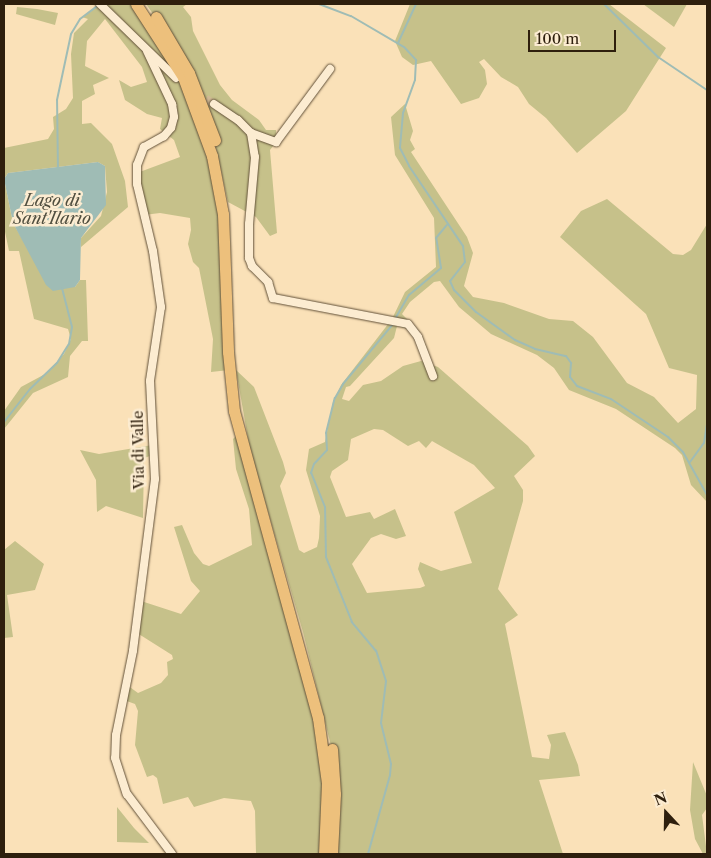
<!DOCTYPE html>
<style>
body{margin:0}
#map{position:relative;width:711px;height:858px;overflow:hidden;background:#fae1b8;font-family:"Libre Caslon Text",serif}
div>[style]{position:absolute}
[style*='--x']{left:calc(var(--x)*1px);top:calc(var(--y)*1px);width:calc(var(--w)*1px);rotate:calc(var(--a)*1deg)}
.green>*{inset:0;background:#c6c18a}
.water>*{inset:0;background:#9fbcb5}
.stream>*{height:2px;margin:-1px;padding:0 1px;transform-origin:1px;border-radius:1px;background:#9fbcb5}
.minor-tunnel>*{height:8px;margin-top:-4px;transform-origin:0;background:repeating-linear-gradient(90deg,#d1ba96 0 8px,transparent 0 12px)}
.roads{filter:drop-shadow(0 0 1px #615038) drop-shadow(0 0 1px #615038)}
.minor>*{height:8px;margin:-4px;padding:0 4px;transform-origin:4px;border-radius:4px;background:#fcecd1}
.highway>*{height:11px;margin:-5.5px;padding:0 5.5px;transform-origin:5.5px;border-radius:5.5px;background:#edc07c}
span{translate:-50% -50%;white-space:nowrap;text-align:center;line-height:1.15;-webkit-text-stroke:5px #fcecd1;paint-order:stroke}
.street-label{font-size:15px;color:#2e1f0d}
.water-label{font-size:16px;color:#504e3f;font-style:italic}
.frame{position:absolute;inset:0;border:5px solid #2e1f0d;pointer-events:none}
.north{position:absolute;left:641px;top:788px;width:50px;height:50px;-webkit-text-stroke:4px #fcecd1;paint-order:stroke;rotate:339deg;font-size:14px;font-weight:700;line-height:20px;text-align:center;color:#2e1f0d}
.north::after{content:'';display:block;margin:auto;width:18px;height:22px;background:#2e1f0d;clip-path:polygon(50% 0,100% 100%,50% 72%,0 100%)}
.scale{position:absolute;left:528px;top:30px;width:88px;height:22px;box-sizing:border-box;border:2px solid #2e1f0d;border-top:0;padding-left:6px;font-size:15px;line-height:18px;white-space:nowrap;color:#2e1f0d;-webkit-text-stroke:4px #fcecd1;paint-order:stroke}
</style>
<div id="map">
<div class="green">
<i style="clip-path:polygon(100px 4px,136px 4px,171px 55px,218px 188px,229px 370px,211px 372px,213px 339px,199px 268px,193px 262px,188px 244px,191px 230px,190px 218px,160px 213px,144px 215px,137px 173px,180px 157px,174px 140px,160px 129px,162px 118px,147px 114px,125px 100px,119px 80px,131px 87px,147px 82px,142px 67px,105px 19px,87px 41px,85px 66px,109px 78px,93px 85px,95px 94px,82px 101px,82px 124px,91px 123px,112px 144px,125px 181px,128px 207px,81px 247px,81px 238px,101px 216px,107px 192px,105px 166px,98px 162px,8px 173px,4px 179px,13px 223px,32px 256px,75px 287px,80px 280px,86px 280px,88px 341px,82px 341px,70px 356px,68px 377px,33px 393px,4px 429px,4px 411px,21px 387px,47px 373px,64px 354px,71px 339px,68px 329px,34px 319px,19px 251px,9px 251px,4px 227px,4px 148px,48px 139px,54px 129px,53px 117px,66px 109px,73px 98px,71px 54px,74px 33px,88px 19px,82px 17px)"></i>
<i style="clip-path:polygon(146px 4px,187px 4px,183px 7px,191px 17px,193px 31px,220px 85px,232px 100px,259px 120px,266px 130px,276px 130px,276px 142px,270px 150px,277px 233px,270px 236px,256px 217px,228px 202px,212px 131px,165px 31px)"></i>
<i style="clip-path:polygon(410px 4px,609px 4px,666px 48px,626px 111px,577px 153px,546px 118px,529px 104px,518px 87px,501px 77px,484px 59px,479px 62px,485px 70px,487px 84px,479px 98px,461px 104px,431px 61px,413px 65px,402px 57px,395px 41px)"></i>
<i style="clip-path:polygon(643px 4px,687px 4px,674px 27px)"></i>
<i style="clip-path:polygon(17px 7px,37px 9px,58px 13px,55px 25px,16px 14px)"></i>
<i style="clip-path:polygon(evenodd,405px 104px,413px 131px,410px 140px,415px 149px,411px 152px,467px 237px,473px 253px,464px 286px,473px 297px,504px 303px,549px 319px,573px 321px,593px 337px,627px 383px,654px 397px,678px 423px,696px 409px,697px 375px,669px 368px,646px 314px,560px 237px,581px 211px,607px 199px,673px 254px,683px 255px,691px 250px,707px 224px,707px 502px,691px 485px,682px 455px,675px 448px,616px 409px,569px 390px,554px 368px,537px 355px,491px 334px,459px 307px,440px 281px,434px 282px,410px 302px,402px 314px,411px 323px,408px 329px,397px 326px,394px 338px,350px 386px,346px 387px,342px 399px,349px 401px,363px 385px,381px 381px,403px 366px,421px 361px,438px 367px,528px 446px,535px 456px,514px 476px,523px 490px,523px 501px,498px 589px,518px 615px,505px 624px,532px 757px,549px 759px,551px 745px,547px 735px,565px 732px,578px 765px,580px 776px,539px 780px,563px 854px,332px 854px,331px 746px,303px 632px,250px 450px,236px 370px,254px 387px,283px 462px,286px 473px,280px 486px,299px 550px,304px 553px,317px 547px,319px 538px,320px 516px,306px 470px,309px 449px,325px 442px,333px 402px,341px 385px,392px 319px,405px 292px,436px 267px,434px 218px,395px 155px,391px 117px,405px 104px,374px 429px,383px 430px,408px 446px,419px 441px,426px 448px,432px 441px,474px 465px,495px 488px,454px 512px,472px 563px,441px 571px,420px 562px,418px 569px,425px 586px,420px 588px,367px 593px,352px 564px,371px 538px,381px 534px,396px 539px,406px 536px,395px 509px,374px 519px,370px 512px,346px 517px,330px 477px,332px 471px,348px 460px,351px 439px,374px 429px)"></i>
<i style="clip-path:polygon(239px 433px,324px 750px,324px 854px,256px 854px,255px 811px,251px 801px,224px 798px,194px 807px,188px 797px,163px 804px,157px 778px,153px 775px,147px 777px,135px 745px,138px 711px,135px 704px,124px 700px,127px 685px,138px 693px,161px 683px,168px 675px,167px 662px,173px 659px,172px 655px,134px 631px,138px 600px,181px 614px,200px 591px,191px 581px,174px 527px,182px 525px,194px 553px,203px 564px,209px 566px,252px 545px,249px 509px,236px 469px,233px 439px)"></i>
<i style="clip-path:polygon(152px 445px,153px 455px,144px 458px,143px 518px,106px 506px,97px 512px,96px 480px,80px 450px,99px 454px)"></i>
<i style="clip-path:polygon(15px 541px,44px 564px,35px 590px,7px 595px,13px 637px,4px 638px,4px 550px)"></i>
<i style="clip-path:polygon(693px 762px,707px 796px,707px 808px,702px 815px,707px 854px,703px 854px,695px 839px,690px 810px)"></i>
<i style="clip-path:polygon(117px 807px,134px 828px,149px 843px,117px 842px)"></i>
</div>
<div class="water">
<i style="clip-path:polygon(98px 162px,105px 166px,106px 205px,81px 238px,80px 280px,75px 287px,53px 291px,46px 285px,13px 223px,4px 179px,8px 173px)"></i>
</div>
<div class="stream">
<i style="--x:319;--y:4;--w:34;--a:21"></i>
<i style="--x:351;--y:16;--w:61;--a:30.3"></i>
<i style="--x:404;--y:47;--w:18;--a:47"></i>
<i style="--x:416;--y:60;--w:20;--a:93"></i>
<i style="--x:415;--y:80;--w:35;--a:110"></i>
<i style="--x:403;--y:113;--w:35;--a:95"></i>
<i style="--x:400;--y:148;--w:20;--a:63"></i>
<i style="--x:409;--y:166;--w:97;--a:56"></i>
<i style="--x:463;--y:246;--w:16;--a:83"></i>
<i style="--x:465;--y:262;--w:24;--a:128"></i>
<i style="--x:450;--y:281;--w:10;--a:66"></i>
<i style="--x:454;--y:290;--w:31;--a:45"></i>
<i style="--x:476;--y:312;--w:48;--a:35.7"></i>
<i style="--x:515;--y:340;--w:22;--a:24"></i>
<i style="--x:535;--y:349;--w:32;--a:13"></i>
<i style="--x:566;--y:356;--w:9;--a:54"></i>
<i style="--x:571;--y:363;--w:14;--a:94"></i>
<i style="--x:570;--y:377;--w:11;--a:52"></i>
<i style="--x:577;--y:386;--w:36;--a:21"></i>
<i style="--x:611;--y:399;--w:69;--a:33.7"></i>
<i style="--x:668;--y:437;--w:21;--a:45"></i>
<i style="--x:683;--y:452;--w:49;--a:60.8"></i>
<i style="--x:604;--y:4;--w:76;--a:44.5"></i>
<i style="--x:658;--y:57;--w:59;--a:34"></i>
<i style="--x:398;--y:43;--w:43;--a:-65.2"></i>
<i style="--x:58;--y:169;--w:69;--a:-90.8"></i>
<i style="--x:57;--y:100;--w:67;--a:-78"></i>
<i style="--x:71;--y:34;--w:17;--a:-59"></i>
<i style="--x:80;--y:19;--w:21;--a:-37"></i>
<i style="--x:395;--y:319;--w:28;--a:-60"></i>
<i style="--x:409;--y:295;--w:42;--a:-40.2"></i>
<i style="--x:441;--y:268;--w:30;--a:-99"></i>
<i style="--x:436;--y:238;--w:17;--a:-50"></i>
<i style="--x:4;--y:422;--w:42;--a:-51.8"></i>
<i style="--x:30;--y:389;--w:37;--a:-44"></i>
<i style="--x:57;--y:363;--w:22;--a:-58"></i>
<i style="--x:69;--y:344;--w:17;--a:-80"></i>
<i style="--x:72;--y:327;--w:40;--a:-104.4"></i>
<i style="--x:690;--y:462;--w:24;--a:-54"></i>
<i style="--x:704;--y:443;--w:18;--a:-81"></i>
<i style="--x:368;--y:854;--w:82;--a:-74.4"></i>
<i style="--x:390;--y:775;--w:11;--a:-85"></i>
<i style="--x:391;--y:764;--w:42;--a:-103.7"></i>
<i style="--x:381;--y:723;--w:42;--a:-83.2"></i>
<i style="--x:386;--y:681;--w:32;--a:-108"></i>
<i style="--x:376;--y:651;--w:38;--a:-130"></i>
<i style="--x:352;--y:622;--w:70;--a:-111.8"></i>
<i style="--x:326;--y:557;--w:50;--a:-91.1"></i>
<i style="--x:325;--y:507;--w:37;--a:-112"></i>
<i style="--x:311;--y:473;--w:9;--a:-72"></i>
<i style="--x:314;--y:464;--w:19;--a:-47"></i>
<i style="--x:327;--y:450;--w:17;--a:-93"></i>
<i style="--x:326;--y:433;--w:36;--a:-76"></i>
<i style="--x:335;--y:398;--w:16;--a:-60"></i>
<i style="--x:343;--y:384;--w:78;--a:-50.2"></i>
</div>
<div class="minor-tunnel">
<i style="--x:196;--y:92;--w:22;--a:34"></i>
</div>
<div class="roads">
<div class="minor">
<i style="--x:100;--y:4;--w:106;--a:44.2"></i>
<i style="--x:147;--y:51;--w:59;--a:64.7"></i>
<i style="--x:172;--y:104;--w:13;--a:81"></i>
<i style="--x:174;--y:117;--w:11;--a:105"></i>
<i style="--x:171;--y:128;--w:11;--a:131"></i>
<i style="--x:164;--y:136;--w:23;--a:151"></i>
<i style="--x:144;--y:147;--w:19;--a:111"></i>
<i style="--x:137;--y:165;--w:19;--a:90"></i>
<i style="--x:137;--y:184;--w:69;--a:76.6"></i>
<i style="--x:153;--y:251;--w:57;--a:81.9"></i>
<i style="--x:161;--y:307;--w:75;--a:98.5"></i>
<i style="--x:150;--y:381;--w:98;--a:87.1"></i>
<i style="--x:155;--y:479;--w:173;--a:97.3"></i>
<i style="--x:133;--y:651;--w:86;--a:101.4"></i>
<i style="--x:116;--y:735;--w:23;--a:92"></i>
<i style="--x:115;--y:758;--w:38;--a:72"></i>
<i style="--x:127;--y:794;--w:75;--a:53.1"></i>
<i style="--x:214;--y:104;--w:29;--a:34"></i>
<i style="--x:238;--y:120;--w:18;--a:45"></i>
<i style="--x:251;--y:133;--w:24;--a:81"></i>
<i style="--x:255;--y:157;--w:67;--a:95.1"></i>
<i style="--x:249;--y:224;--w:34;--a:90"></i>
<i style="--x:249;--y:258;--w:9;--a:69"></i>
<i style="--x:252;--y:266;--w:23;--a:45"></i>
<i style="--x:268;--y:282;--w:17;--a:73"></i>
<i style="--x:273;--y:298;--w:137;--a:10.9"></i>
<i style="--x:408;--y:324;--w:16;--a:52"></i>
<i style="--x:418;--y:337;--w:42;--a:69"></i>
<i style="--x:251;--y:133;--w:27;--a:20"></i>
<i style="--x:276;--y:142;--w:91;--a:-53.5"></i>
</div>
<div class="highway">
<i style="--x:136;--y:4;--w:87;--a:57.2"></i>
<i style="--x:183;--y:77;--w:84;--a:69.8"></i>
<i style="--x:212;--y:156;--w:59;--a:79.3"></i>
<i style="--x:223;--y:214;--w:138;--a:87.9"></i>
<i style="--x:228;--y:352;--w:59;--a:84.2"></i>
<i style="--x:234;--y:411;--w:318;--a:74.7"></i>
<i style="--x:318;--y:718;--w:66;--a:82.1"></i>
<i style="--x:327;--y:783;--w:71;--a:92.4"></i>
<i style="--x:156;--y:17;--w:65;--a:59.5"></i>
<i style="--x:189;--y:73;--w:72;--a:68.8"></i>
<i style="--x:332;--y:749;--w:45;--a:86.2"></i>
<i style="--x:335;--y:794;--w:60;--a:92.9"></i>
</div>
</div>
<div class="street-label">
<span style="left:138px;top:450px;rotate:-91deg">Via di Valle</span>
</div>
<div class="water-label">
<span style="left:52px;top:209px">Lago di<br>Sant'Ilario</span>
</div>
<div class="frame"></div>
<div class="north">N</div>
<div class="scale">100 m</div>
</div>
